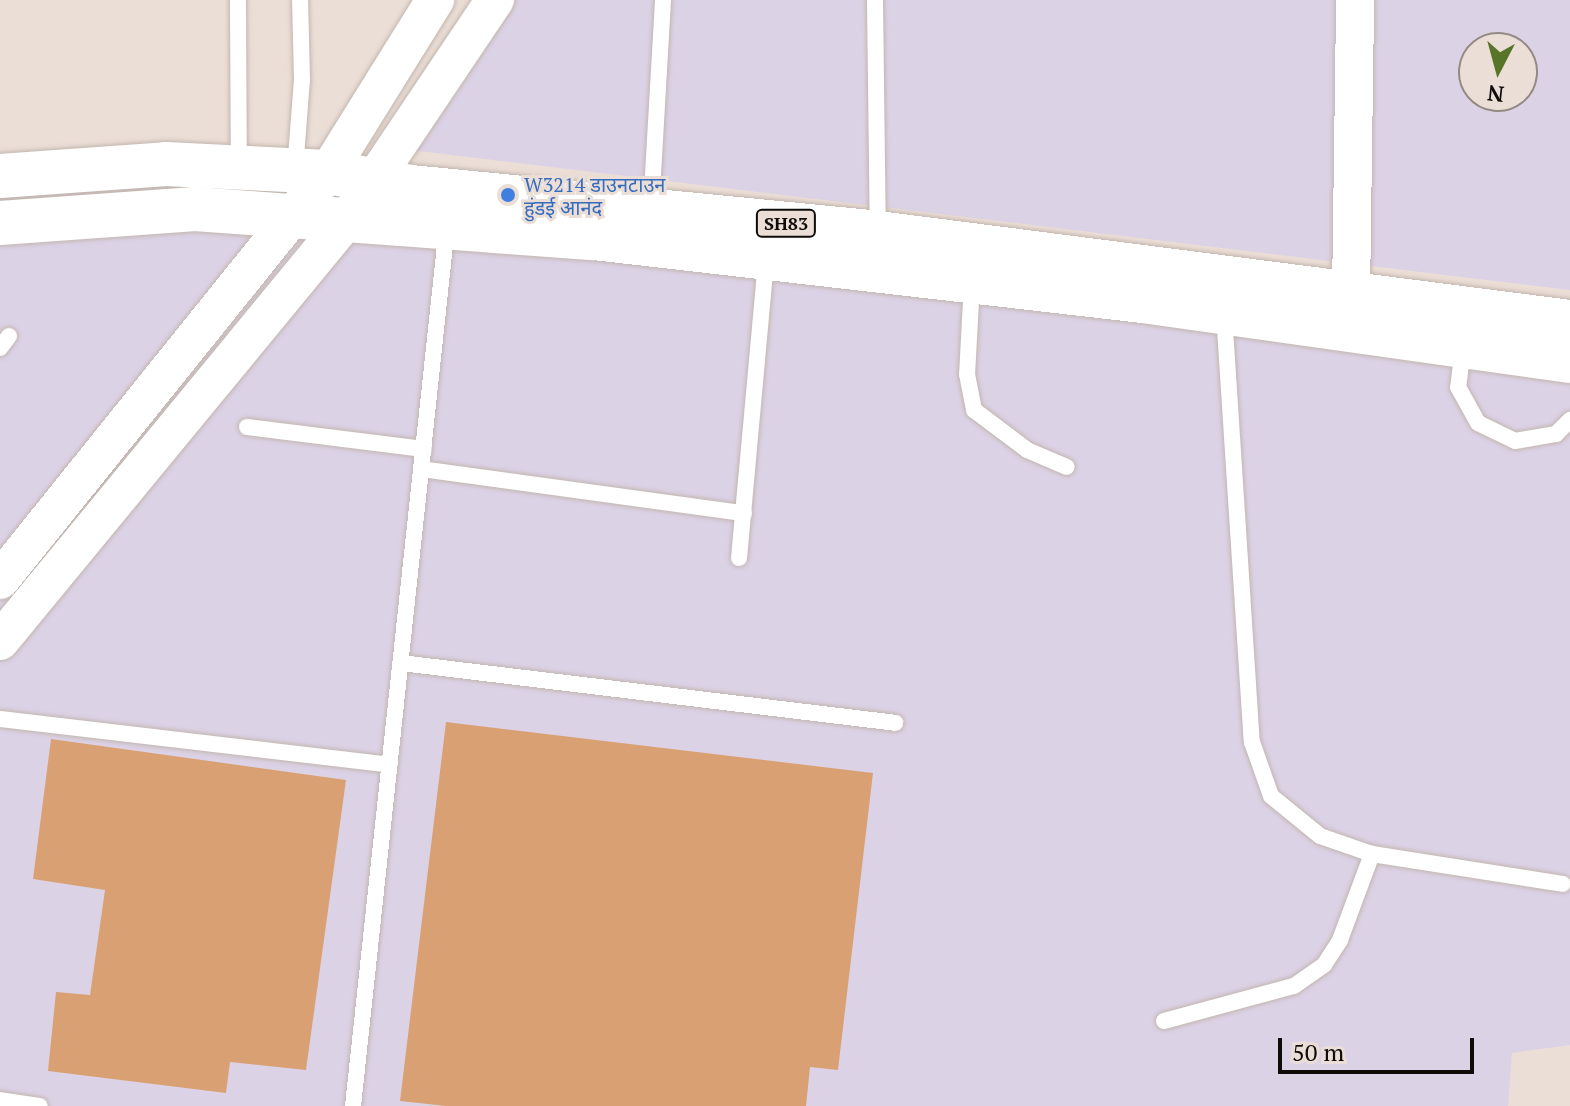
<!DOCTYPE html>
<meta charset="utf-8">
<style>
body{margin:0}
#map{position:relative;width:1570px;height:1106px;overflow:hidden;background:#ebded6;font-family:"PT Serif","Noto Sans Devanagari",serif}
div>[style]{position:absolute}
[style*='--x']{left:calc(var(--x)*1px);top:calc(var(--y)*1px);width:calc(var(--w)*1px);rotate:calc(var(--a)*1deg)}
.industrial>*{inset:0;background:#dcd2e6}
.building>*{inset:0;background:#d9a173}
.roads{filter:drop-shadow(0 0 2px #c2b6af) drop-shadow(0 0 2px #c2b6af)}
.service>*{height:16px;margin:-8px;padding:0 8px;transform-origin:8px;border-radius:8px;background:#fff}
.tertiary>*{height:38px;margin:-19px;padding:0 19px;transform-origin:19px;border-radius:19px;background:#fff}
.primary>*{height:44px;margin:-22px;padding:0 22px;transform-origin:22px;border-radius:22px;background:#fff}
.dots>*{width:22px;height:22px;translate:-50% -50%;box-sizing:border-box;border:4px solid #ebded6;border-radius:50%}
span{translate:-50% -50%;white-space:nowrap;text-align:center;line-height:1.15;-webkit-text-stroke:6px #ebded6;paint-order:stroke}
.shield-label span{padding:2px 6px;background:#ebded6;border:2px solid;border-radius:6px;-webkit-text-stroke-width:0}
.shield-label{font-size:18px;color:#0f0b08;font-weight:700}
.shop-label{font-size:20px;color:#366cbe}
.left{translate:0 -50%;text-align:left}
.north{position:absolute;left:1458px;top:32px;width:80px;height:80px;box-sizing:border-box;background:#ebded6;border:2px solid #938a84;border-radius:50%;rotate:186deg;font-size:22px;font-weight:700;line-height:32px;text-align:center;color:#0f0b08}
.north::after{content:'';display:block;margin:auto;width:28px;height:36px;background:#587429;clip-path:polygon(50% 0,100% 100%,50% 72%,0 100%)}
.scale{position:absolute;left:1278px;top:1038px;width:196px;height:36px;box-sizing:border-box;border:4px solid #0f0b08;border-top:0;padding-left:10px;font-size:24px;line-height:28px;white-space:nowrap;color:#0f0b08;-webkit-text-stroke:6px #ebded6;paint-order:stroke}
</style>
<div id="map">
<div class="industrial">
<i style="clip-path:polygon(evenodd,500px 0,1570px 0,1570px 290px,394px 148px,500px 0,1474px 48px,1522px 48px,1522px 96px,1474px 96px,1474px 48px)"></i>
<i style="clip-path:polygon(178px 182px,399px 198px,1570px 342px,1570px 1045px,1512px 1053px,1508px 1106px,0 1106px,0 193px)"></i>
</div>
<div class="building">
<i style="clip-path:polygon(446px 722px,873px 773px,838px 1070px,810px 1067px,806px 1106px,446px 1106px,400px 1101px)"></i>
<i style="clip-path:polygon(51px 739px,346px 780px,306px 1070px,230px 1062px,226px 1093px,48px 1071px,56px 992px,90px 995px,105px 890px,33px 879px)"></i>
</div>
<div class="roads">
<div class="service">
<i style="--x:238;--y:0;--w:166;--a:89.7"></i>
<i style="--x:875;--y:0;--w:232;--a:89.3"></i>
<i style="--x:295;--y:170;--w:90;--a:-85.6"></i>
<i style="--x:302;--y:80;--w:80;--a:-91.4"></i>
<i style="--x:651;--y:209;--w:209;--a:-86.7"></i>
<i style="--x:972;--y:283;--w:91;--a:93.1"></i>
<i style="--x:967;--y:374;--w:37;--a:79"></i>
<i style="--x:974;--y:410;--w:66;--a:37"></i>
<i style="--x:1027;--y:450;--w:43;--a:23"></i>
<i style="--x:1224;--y:313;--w:430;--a:86.3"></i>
<i style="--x:1252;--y:742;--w:57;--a:70.6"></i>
<i style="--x:1271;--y:796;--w:63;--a:39.2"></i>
<i style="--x:1320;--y:836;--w:55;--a:19.1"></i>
<i style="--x:1372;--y:854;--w:193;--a:8.9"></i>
<i style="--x:0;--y:348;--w:15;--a:-53"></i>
<i style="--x:1463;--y:348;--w:39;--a:97"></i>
<i style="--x:1458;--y:387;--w:41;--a:60.9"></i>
<i style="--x:1478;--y:423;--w:41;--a:25.9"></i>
<i style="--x:1515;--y:441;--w:42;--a:-9.7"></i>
<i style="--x:1556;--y:434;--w:20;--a:-45"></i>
<i style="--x:247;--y:427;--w:178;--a:7.1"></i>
<i style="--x:421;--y:469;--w:326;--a:7.8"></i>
<i style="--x:739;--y:558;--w:300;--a:-84.8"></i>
<i style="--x:401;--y:663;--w:498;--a:6.9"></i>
<i style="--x:0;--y:719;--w:392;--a:6.7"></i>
<i style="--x:1164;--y:1021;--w:135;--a:-15.1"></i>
<i style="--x:1294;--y:986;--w:37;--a:-35"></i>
<i style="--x:1324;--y:965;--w:30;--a:-57"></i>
<i style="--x:1340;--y:940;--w:92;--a:-69.6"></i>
<i style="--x:0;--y:1100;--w:40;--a:8.5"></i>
<i style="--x:353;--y:1106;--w:884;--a:-83.9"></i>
</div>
<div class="tertiary">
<i style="--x:1351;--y:296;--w:296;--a:-89.2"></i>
<i style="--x:0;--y:580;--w:523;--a:-51.2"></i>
<i style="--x:328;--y:172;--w:203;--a:-58.1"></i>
<i style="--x:0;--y:641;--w:549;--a:-50.54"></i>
<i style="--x:349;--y:217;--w:262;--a:-56.1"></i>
</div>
<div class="primary">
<i style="--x:0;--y:176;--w:166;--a:-4.1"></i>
<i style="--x:166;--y:164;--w:162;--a:2.8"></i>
<i style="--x:328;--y:172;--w:84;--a:10.2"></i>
<i style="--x:411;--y:187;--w:469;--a:5.6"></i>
<i style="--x:878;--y:233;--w:698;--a:7.33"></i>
<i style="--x:0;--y:223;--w:196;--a:-4.1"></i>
<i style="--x:195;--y:209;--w:400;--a:4.2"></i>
<i style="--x:594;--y:238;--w:553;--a:6.55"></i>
<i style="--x:1143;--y:301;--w:431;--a:8"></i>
</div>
</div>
<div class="dots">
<i style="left:508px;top:195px;background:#3f7fe0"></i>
</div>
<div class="shield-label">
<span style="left:786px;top:223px">SH83</span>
</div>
<div class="shop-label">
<span class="left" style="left:524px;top:196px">W3214 डाउनटाउन<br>हुंडई आनंद</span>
</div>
<div class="north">N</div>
<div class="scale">50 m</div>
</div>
